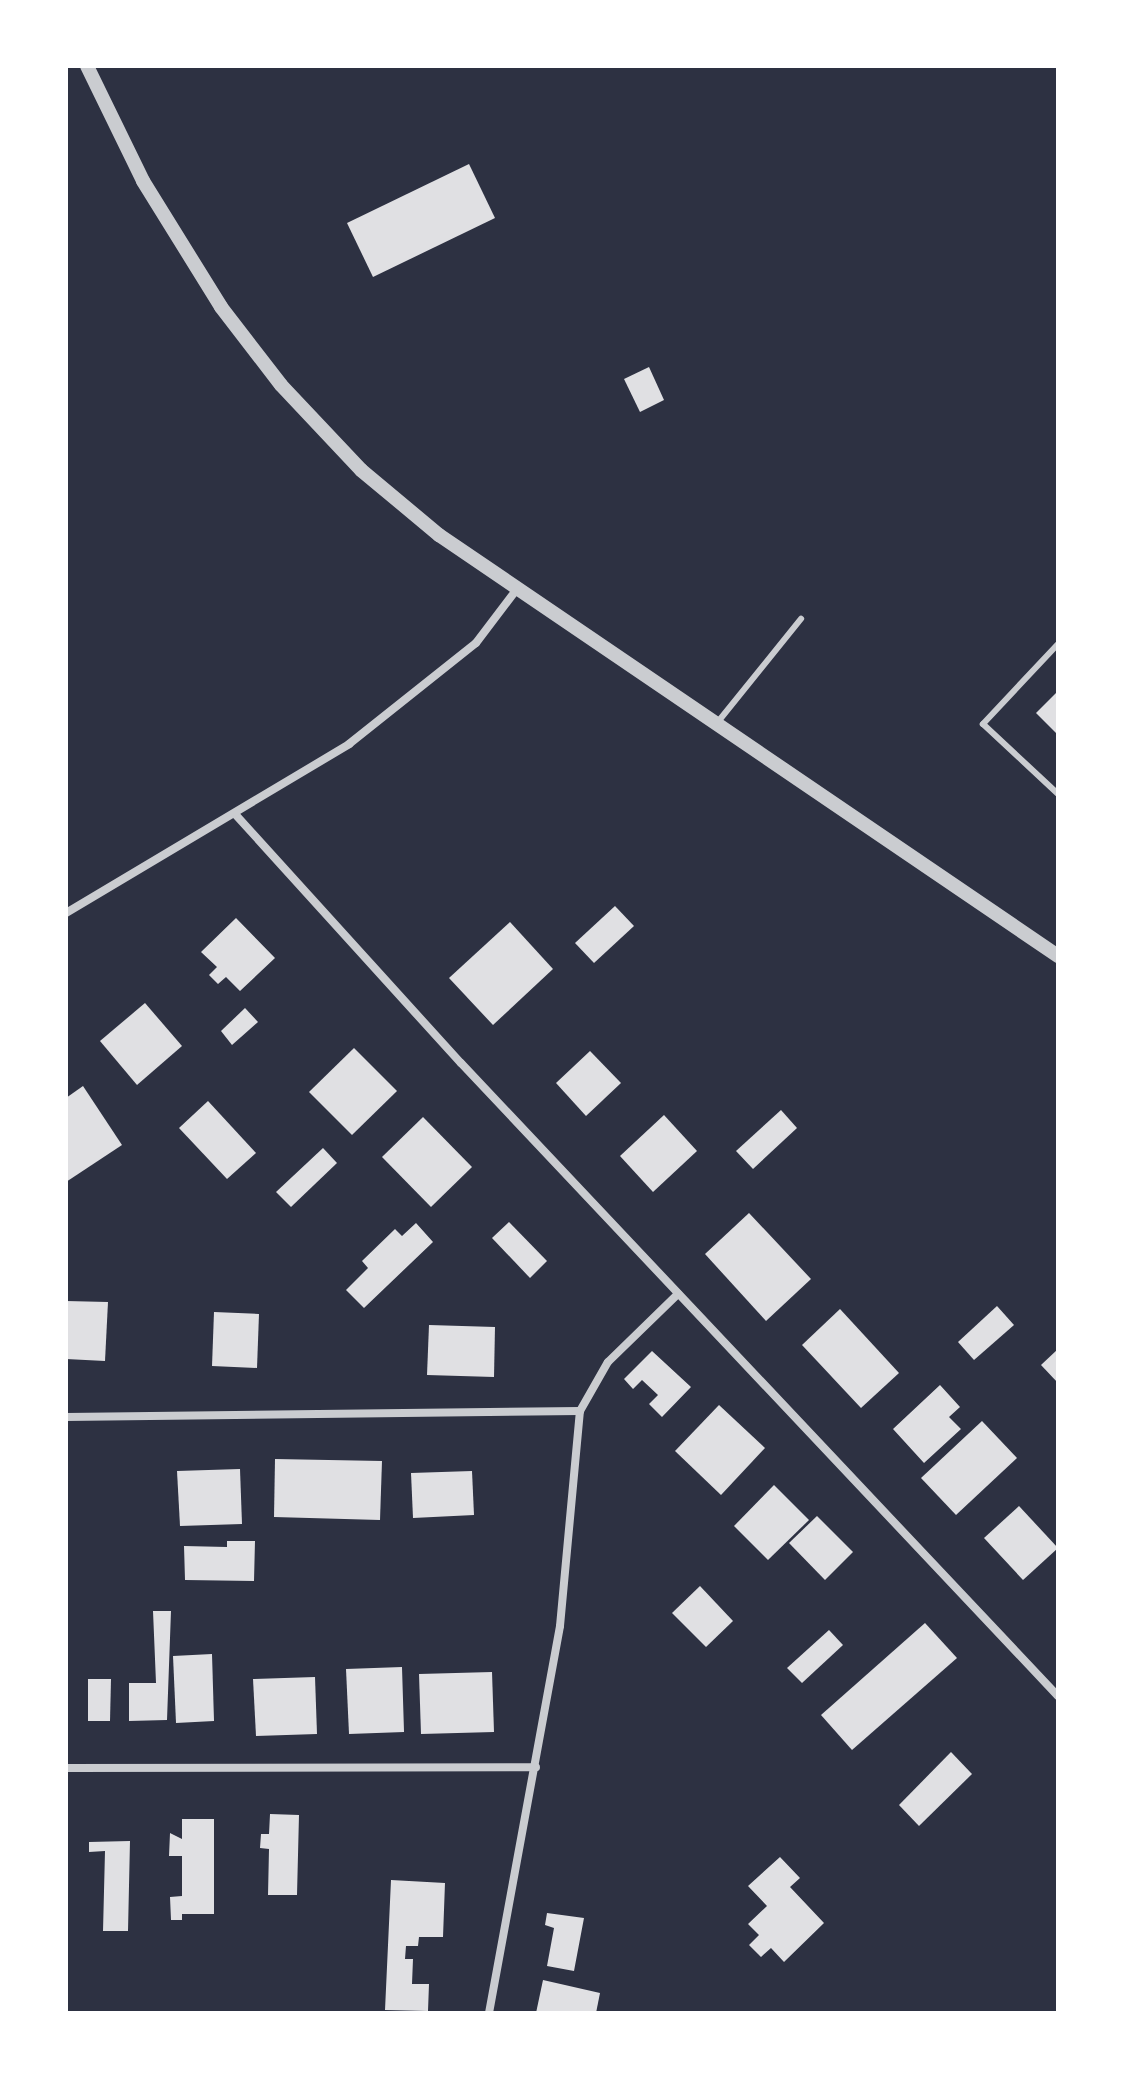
<!DOCTYPE html>
<style>
body{margin:0}
#map{position:relative;width:1124px;height:2079px;overflow:hidden;background:#2d3142;font-family:Poppins,sans-serif}
div>[style]{position:absolute}
[style*='--x']{left:calc(var(--x)*1px);top:calc(var(--y)*1px);width:calc(var(--w)*1px);rotate:calc(var(--a)*1deg)}
.building>*{inset:0;background:#e0e0e3}
.service>*{height:6px;margin:-3px;padding:0 3px;transform-origin:3px;border-radius:3px;background:#caccd0}
.minor>*{height:8px;margin:-4px;padding:0 4px;transform-origin:4px;border-radius:4px;background:#caccd0}
.tertiary>*{height:14px;margin:-7px;padding:0 7px;transform-origin:7px;border-radius:7px;background:#caccd0}
span{translate:-50% -50%;white-space:nowrap;text-align:center;line-height:1.15;-webkit-text-stroke:6px #fff;paint-order:stroke}
.frame{position:absolute;inset:0;border:68px solid #fff;pointer-events:none}
</style>
<div id="map">
<div class="building">
<i style="clip-path:polygon(469px 164px,495px 218px,373px 277px,347px 223px)"></i>
<i style="clip-path:polygon(649px 367px,664px 400px,640px 412px,624px 379px)"></i>
<i style="clip-path:polygon(1058px 691px,1058px 735px,1036px 713px)"></i>
<i style="clip-path:polygon(615px 906px,634px 926px,594px 963px,575px 943px)"></i>
<i style="clip-path:polygon(236px 918px,275px 958px,240px 991px,226px 977px,218px 984px,209px 975px,217px 967px,201px 952px)"></i>
<i style="clip-path:polygon(510px 922px,553px 969px,493px 1025px,449px 978px)"></i>
<i style="clip-path:polygon(145px 1003px,182px 1046px,137px 1085px,100px 1041px)"></i>
<i style="clip-path:polygon(245px 1008px,258px 1022px,232px 1045px,221px 1031px)"></i>
<i style="clip-path:polygon(354px 1048px,397px 1091px,352px 1135px,309px 1092px)"></i>
<i style="clip-path:polygon(590px 1051px,621px 1083px,586px 1116px,556px 1083px)"></i>
<i style="clip-path:polygon(83px 1086px,122px 1145px,66px 1182px,66px 1098px)"></i>
<i style="clip-path:polygon(208px 1101px,256px 1153px,227px 1179px,179px 1128px)"></i>
<i style="clip-path:polygon(781px 1110px,797px 1128px,753px 1169px,736px 1151px)"></i>
<i style="clip-path:polygon(664px 1115px,697px 1151px,653px 1192px,620px 1156px)"></i>
<i style="clip-path:polygon(423px 1117px,472px 1167px,431px 1207px,382px 1157px)"></i>
<i style="clip-path:polygon(323px 1148px,337px 1163px,291px 1207px,276px 1192px)"></i>
<i style="clip-path:polygon(749px 1213px,811px 1279px,766px 1321px,705px 1254px)"></i>
<i style="clip-path:polygon(509px 1222px,547px 1261px,530px 1278px,492px 1238px)"></i>
<i style="clip-path:polygon(416px 1223px,433px 1242px,364px 1308px,346px 1290px,368px 1268px,362px 1261px,395px 1229px,402px 1236px)"></i>
<i style="clip-path:polygon(66px 1301px,108px 1302px,105px 1361px,66px 1359px)"></i>
<i style="clip-path:polygon(997px 1306px,1014px 1325px,974px 1360px,958px 1342px)"></i>
<i style="clip-path:polygon(840px 1309px,899px 1373px,861px 1408px,802px 1345px)"></i>
<i style="clip-path:polygon(214px 1312px,259px 1314px,257px 1368px,212px 1366px)"></i>
<i style="clip-path:polygon(429px 1325px,495px 1327px,494px 1377px,427px 1375px)"></i>
<i style="clip-path:polygon(1058px 1349px,1058px 1383px,1041px 1365px)"></i>
<i style="clip-path:polygon(652px 1351px,691px 1387px,662px 1417px,649px 1404px,658px 1395px,642px 1380px,633px 1389px,624px 1379px)"></i>
<i style="clip-path:polygon(940px 1385px,960px 1407px,949px 1417px,961px 1429px,924px 1463px,893px 1429px)"></i>
<i style="clip-path:polygon(719px 1405px,765px 1448px,721px 1495px,675px 1451px)"></i>
<i style="clip-path:polygon(982px 1421px,1017px 1458px,956px 1515px,921px 1478px)"></i>
<i style="clip-path:polygon(275px 1459px,382px 1461px,380px 1520px,274px 1517px)"></i>
<i style="clip-path:polygon(240px 1469px,242px 1524px,180px 1526px,177px 1471px)"></i>
<i style="clip-path:polygon(472px 1471px,474px 1515px,413px 1518px,411px 1473px)"></i>
<i style="clip-path:polygon(774px 1485px,809px 1520px,768px 1560px,734px 1526px)"></i>
<i style="clip-path:polygon(1019px 1506px,1058px 1548px,1023px 1580px,984px 1538px)"></i>
<i style="clip-path:polygon(817px 1516px,853px 1552px,825px 1580px,789px 1543px)"></i>
<i style="clip-path:polygon(227px 1541px,255px 1541px,254px 1581px,185px 1580px,184px 1546px,227px 1547px)"></i>
<i style="clip-path:polygon(700px 1586px,733px 1621px,706px 1647px,672px 1613px)"></i>
<i style="clip-path:polygon(153px 1611px,171px 1611px,167px 1720px,129px 1721px,129px 1683px,156px 1683px)"></i>
<i style="clip-path:polygon(925px 1623px,957px 1658px,852px 1750px,821px 1715px)"></i>
<i style="clip-path:polygon(829px 1630px,843px 1645px,802px 1683px,787px 1668px)"></i>
<i style="clip-path:polygon(212px 1654px,214px 1721px,176px 1723px,173px 1656px)"></i>
<i style="clip-path:polygon(402px 1667px,404px 1732px,349px 1734px,346px 1669px)"></i>
<i style="clip-path:polygon(492px 1672px,494px 1732px,421px 1734px,419px 1674px)"></i>
<i style="clip-path:polygon(315px 1677px,317px 1734px,256px 1736px,253px 1679px)"></i>
<i style="clip-path:polygon(88px 1679px,111px 1679px,110px 1721px,88px 1721px)"></i>
<i style="clip-path:polygon(951px 1752px,972px 1774px,919px 1826px,899px 1805px)"></i>
<i style="clip-path:polygon(270px 1814px,299px 1815px,297px 1895px,268px 1895px,269px 1849px,260px 1848px,261px 1834px,269px 1834px)"></i>
<i style="clip-path:polygon(182px 1819px,214px 1819px,214px 1914px,182px 1914px,182px 1920px,171px 1920px,170px 1897px,182px 1896px,182px 1856px,169px 1856px,170px 1833px,182px 1839px)"></i>
<i style="clip-path:polygon(130px 1841px,128px 1931px,103px 1931px,105px 1851px,89px 1852px,89px 1842px)"></i>
<i style="clip-path:polygon(780px 1857px,800px 1878px,790px 1887px,824px 1923px,784px 1962px,771px 1948px,761px 1957px,749px 1945px,759px 1935px,748px 1924px,767px 1906px,748px 1886px)"></i>
<i style="clip-path:polygon(391px 1880px,445px 1883px,443px 1937px,419px 1937px,418px 1946px,406px 1946px,405px 1959px,413px 1959px,412px 1984px,429px 1984px,428px 2011px,385px 2010px)"></i>
<i style="clip-path:polygon(547px 1913px,584px 1918px,574px 1971px,547px 1966px,554px 1928px,545px 1925px)"></i>
<i style="clip-path:polygon(543px 1980px,600px 1993px,596px 2013px,536px 2013px)"></i>
</div>
<div class="service">
<i style="--x:1058;--y:644;--w:110;--a:133.2"></i>
<i style="--x:983;--y:724;--w:103;--a:43"></i>
<i style="--x:717;--y:723;--w:134;--a:-51.1"></i>
</div>
<div class="minor">
<i style="--x:235;--y:814;--w:336;--a:47.8"></i>
<i style="--x:461;--y:1063;--w:870;--a:46.68"></i>
<i style="--x:66;--y:913;--w:330;--a:-30.8"></i>
<i style="--x:349;--y:744;--w:162;--a:-38.5"></i>
<i style="--x:476;--y:643;--w:68;--a:-52.8"></i>
<i style="--x:66;--y:1417;--w:514;--a:-0.67"></i>
<i style="--x:66;--y:1768;--w:470;--a:-0.1"></i>
<i style="--x:489;--y:2013;--w:393;--a:-79.6"></i>
<i style="--x:560;--y:1626;--w:216;--a:-84.7"></i>
<i style="--x:580;--y:1411;--w:56;--a:-60.3"></i>
<i style="--x:608;--y:1362;--w:98;--a:-44.2"></i>
</div>
<div class="tertiary">
<i style="--x:87;--y:66;--w:128;--a:64"></i>
<i style="--x:143;--y:181;--w:148;--a:58.2"></i>
<i style="--x:221;--y:307;--w:98;--a:52.4"></i>
<i style="--x:281;--y:385;--w:117;--a:46.7"></i>
<i style="--x:361;--y:470;--w:102;--a:39.8"></i>
<i style="--x:439;--y:535;--w:749;--a:34.22"></i>
</div>
<div class="frame"></div>
</div>
